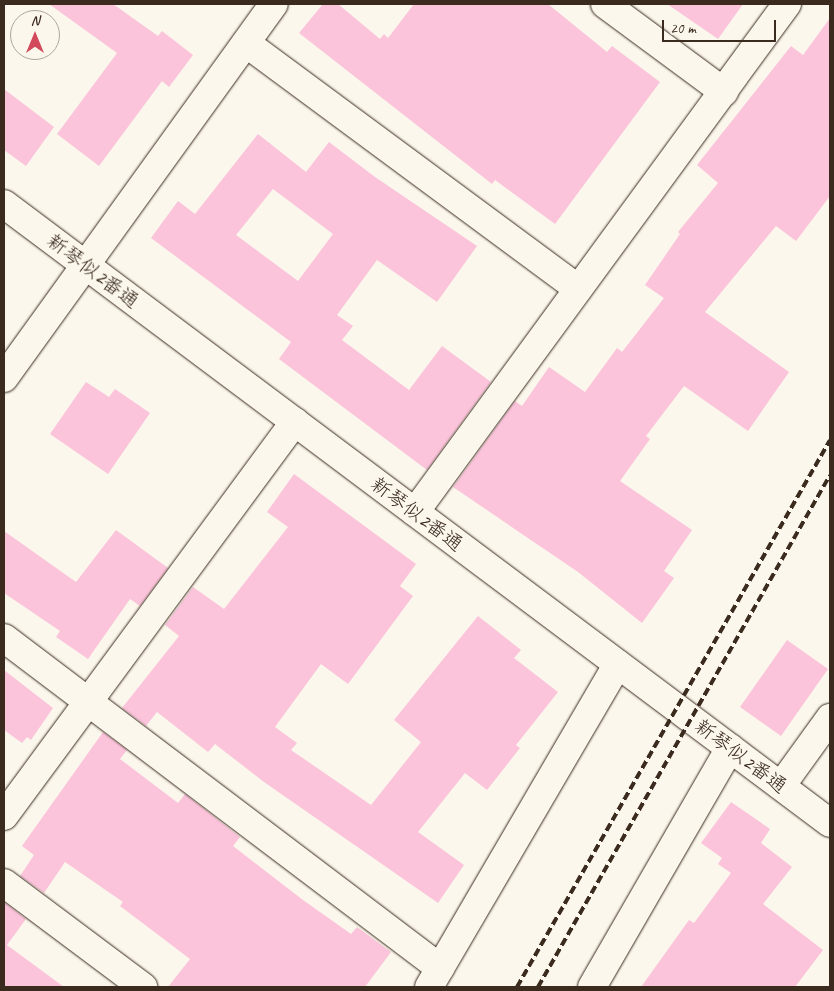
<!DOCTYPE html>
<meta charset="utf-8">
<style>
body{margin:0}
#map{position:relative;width:834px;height:991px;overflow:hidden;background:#fbf7ec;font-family:Caveat,"Klee One",sans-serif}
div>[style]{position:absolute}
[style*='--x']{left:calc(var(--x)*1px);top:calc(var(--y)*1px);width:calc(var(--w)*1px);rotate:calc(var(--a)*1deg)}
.building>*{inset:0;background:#fbc4db}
.roads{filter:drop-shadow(0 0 1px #3b2a1e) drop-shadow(0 0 1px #3b2a1e)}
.minor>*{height:28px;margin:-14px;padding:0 14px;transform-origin:14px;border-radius:14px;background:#fbf7ec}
.rail>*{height:4px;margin-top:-2px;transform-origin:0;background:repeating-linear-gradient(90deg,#3b2a1e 0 8px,transparent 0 12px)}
span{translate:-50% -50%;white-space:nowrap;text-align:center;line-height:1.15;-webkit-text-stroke:4px #fbf7ec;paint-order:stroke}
.street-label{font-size:20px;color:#3b2a1e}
.frame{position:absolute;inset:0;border:5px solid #3b2a1e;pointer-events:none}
.north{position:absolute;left:10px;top:10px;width:50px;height:50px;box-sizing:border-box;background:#fbf7ec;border:1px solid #aea59a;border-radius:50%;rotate:0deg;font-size:14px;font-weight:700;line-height:20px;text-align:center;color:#3b2a1e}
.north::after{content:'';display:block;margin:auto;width:18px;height:22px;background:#d1495b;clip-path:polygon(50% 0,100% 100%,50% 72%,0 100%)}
.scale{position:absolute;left:662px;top:20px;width:114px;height:22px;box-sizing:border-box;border:2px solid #3b2a1e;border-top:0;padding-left:6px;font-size:15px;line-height:18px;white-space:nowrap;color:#3b2a1e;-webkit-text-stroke:4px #fbf7ec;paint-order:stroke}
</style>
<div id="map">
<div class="building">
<i style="clip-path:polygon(49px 4px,113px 4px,158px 36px,162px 31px,193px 55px,169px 87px,162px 81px,99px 166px,57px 134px,117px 53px)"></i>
<i style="clip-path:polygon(323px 4px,338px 4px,380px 39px,384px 34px,388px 38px,414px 4px,548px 4px,607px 52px,612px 46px,660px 82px,555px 224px,495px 180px,492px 184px,299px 33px)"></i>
<i style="clip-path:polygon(667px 4px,743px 4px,718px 39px)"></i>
<i style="clip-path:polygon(830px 18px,830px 196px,796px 241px,776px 226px,705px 312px,789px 372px,748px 431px,684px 386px,646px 436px,650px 439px,620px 481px,692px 530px,664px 571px,674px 578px,642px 623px,578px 572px,453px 487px,515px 401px,522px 406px,549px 367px,585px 392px,617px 348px,622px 352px,664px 298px,645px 285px,680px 234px,678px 232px,718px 183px,697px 165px,791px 46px,803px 55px)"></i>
<i style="clip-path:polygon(4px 89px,54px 127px,26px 166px,4px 150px)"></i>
<i style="clip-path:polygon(evenodd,258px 134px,306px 172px,329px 142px,375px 177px,477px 246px,437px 302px,377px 260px,337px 315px,353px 326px,342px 340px,409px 390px,442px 346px,491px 382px,427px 470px,279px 359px,291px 342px,151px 238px,178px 201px,195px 214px,258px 134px,273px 189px,333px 234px,298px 281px,236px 235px,273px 189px)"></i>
<i style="clip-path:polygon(86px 382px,109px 397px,115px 389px,150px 413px,108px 474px,50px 434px)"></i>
<i style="clip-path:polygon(294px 474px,416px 564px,400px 586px,413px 596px,348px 684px,321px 664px,275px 727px,297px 743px,291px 750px,371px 805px,421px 742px,394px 720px,478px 616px,521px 650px,514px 658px,558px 692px,516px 745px,520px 748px,487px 790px,465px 773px,418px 832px,464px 865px,438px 903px,264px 782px,215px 744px,208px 752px,157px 712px,146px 726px,122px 708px,179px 636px,165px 625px,193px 587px,224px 609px,288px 527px,267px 512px)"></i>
<i style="clip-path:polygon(116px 530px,168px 568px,140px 606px,130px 599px,88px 659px,56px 637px,60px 631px,4px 593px,4px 531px,76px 582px)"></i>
<i style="clip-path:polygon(787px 640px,828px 669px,781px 736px,740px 707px)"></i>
<i style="clip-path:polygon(4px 670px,53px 708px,31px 740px,27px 737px,22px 743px,4px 730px)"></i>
<i style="clip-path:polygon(103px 732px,127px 750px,120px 759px,178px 803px,185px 794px,240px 837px,233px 846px,303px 900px,351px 934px,357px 927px,391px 952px,365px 987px,168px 987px,190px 959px,120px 906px,123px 902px,65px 862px,44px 893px,20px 876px,34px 855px,22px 846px)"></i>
<i style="clip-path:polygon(731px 802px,770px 829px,761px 843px,792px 867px,763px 904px,823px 950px,795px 987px,641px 987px,689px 920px,694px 923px,731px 873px,718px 864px,722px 858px,701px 843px)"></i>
<i style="clip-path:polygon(4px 902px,26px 919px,7px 945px,64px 987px,4px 987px)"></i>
</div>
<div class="roads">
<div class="minor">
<i style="--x:605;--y:4;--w:148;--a:36.5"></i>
<i style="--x:246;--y:43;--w:413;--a:36.5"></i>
<i style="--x:4;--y:204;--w:1032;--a:36.85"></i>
<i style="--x:4;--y:378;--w:461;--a:-54.2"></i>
<i style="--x:415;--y:512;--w:630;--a:-53.79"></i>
<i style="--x:4;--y:638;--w:547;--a:37.12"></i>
<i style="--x:781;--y:786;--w:84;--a:-54.2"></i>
<i style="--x:4;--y:816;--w:490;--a:-53.6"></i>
<i style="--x:4;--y:883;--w:174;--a:36.8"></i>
<i style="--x:429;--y:987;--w:374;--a:-59.7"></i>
<i style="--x:592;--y:987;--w:276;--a:-60"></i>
</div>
</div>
<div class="rail">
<i style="--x:517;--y:987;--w:630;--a:-60.22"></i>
<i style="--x:538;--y:987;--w:589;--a:-60.3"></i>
</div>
<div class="street-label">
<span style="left:93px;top:271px;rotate:37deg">新琴似2番通</span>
<span style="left:417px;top:514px;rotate:37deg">新琴似2番通</span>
<span style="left:741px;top:756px;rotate:37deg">新琴似2番通</span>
</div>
<div class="frame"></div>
<div class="north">N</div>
<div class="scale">20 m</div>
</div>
